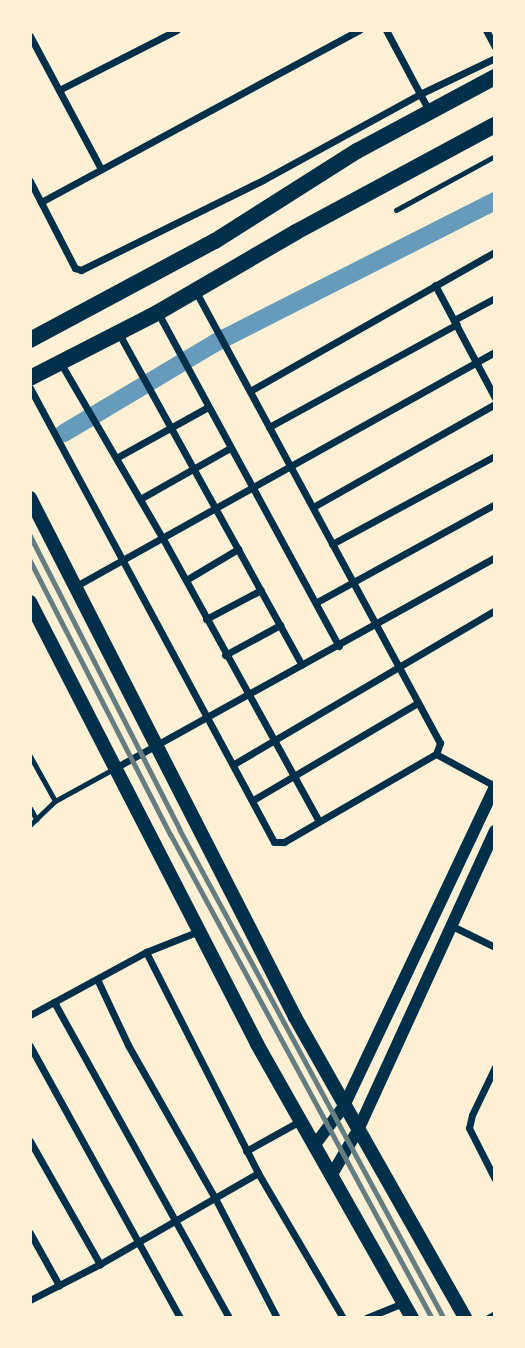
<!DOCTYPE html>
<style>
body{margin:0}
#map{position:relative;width:525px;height:1348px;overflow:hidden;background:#fdf0d5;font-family:Helvetica,sans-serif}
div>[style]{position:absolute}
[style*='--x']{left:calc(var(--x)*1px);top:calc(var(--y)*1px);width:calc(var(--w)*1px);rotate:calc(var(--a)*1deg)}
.canal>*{height:18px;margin:-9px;padding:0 9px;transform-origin:9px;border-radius:9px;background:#669bbc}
.service>*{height:5px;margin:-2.5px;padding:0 2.5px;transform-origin:2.5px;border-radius:2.5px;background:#003049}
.minor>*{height:7px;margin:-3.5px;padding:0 3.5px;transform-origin:3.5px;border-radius:3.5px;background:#003049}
.tertiary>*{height:12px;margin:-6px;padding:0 6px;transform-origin:6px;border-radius:6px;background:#003049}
.secondary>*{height:14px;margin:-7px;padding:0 7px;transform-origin:7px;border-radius:7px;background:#003049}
.primary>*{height:16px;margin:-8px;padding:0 8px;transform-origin:8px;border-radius:8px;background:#003049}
.rail>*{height:4.5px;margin:-2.25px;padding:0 2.25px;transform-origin:2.25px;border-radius:2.25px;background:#657d81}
span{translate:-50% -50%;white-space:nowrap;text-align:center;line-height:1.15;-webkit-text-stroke:5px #fdf0d5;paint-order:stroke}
.frame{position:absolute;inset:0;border:32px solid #fdf0d5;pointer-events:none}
</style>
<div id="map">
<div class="canal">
<i style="--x:64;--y:433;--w:176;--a:-30.8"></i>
<i style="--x:215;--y:343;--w:314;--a:-26.9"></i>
</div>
<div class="service">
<i style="--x:396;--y:210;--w:113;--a:-28.6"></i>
<i style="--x:30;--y:756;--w:51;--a:60.9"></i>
<i style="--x:30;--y:808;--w:13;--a:61"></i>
<i style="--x:30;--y:825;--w:35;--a:-44"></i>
<i style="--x:55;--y:801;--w:68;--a:-28.8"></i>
</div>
<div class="minor">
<i style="--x:386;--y:30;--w:92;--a:62"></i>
<i style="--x:486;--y:30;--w:19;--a:62"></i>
<i style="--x:30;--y:36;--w:151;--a:61.9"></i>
<i style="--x:59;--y:90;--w:132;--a:-27"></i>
<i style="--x:30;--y:181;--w:98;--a:62.7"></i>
<i style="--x:75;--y:268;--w:6;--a:18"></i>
<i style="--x:81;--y:270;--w:203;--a:-26.3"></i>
<i style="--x:263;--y:180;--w:179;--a:-28.7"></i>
<i style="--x:420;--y:94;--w:83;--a:-25.6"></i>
<i style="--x:41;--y:202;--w:362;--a:-28.4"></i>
<i style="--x:435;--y:285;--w:128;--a:62"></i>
<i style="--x:158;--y:313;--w:379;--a:61.5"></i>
<i style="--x:454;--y:320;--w:47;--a:-28.2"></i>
<i style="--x:118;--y:332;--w:380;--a:61.1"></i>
<i style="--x:60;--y:362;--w:203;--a:59.8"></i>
<i style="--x:162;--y:537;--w:325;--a:61.1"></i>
<i style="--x:30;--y:388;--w:515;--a:61.74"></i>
<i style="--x:274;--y:842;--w:10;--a:0"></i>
<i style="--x:284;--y:842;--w:176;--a:-30.1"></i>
<i style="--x:436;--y:754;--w:12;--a:-70"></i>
<i style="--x:440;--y:743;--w:515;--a:-118.41"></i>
<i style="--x:250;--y:391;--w:282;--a:-29.6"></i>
<i style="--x:269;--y:427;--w:214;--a:-28.7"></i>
<i style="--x:116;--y:458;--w:105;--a:-29"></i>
<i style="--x:140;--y:499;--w:103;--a:-29.5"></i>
<i style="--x:313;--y:507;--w:209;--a:-29.5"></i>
<i style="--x:332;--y:544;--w:185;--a:-28.4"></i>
<i style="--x:186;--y:580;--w:61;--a:-30.8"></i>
<i style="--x:76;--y:586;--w:480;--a:-29.2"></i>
<i style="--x:317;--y:602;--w:203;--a:-28.8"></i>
<i style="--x:206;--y:619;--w:62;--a:-27.8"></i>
<i style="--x:225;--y:655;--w:63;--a:-28.6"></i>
<i style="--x:436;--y:754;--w:67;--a:28.5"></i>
<i style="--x:234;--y:764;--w:303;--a:-30.5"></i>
<i style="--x:115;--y:768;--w:435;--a:-29"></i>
<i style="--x:253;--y:800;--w:191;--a:-30.5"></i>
<i style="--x:452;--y:926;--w:48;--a:26"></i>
<i style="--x:146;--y:952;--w:248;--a:63.1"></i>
<i style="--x:258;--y:1173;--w:168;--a:59.6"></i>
<i style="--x:97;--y:979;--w:73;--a:64.8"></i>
<i style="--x:128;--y:1045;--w:176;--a:60.4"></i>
<i style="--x:215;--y:1198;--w:135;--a:62.7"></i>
<i style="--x:54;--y:1002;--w:361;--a:61"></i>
<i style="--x:30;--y:1015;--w:132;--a:-28.5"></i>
<i style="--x:146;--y:952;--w:57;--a:-21.6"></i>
<i style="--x:30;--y:1046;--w:311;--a:61.1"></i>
<i style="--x:495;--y:1067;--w:53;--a:115.6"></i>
<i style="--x:472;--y:1115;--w:13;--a:103"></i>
<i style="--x:469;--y:1128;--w:57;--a:63"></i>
<i style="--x:30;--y:1141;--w:142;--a:60.4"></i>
<i style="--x:246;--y:1151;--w:62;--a:-29.1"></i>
<i style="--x:30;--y:1233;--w:60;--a:60.9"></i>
<i style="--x:30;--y:1300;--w:79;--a:-27.2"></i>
<i style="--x:100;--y:1264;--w:182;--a:-29.9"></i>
<i style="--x:366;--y:1318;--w:40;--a:-22"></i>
<i style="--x:488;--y:1318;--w:8;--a:-30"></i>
</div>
<div class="tertiary">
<i style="--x:314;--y:1146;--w:50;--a:-53.1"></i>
<i style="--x:344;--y:1106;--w:354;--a:-64.7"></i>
<i style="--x:331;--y:1176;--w:53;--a:-59.6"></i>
<i style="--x:358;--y:1130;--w:329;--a:-65.4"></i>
</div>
<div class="secondary">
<i style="--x:30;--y:498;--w:583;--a:62.95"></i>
<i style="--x:295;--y:1017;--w:346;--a:60.5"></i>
<i style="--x:30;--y:602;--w:497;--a:62.8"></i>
<i style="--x:257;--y:1044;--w:315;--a:60.5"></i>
</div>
<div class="primary">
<i style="--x:30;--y:340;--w:210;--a:-28.2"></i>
<i style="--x:215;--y:241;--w:168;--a:-32.4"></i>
<i style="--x:357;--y:151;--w:157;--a:-28.2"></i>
<i style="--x:30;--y:378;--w:143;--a:-27.1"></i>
<i style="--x:157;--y:313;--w:161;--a:-30.2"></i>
<i style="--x:296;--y:232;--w:226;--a:-28.3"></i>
</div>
<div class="rail">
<i style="--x:30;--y:535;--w:331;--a:63"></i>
<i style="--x:180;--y:830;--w:555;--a:61.59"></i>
<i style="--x:30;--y:560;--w:309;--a:62.9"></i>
<i style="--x:171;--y:835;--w:549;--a:61.61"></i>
</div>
<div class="frame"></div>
</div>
